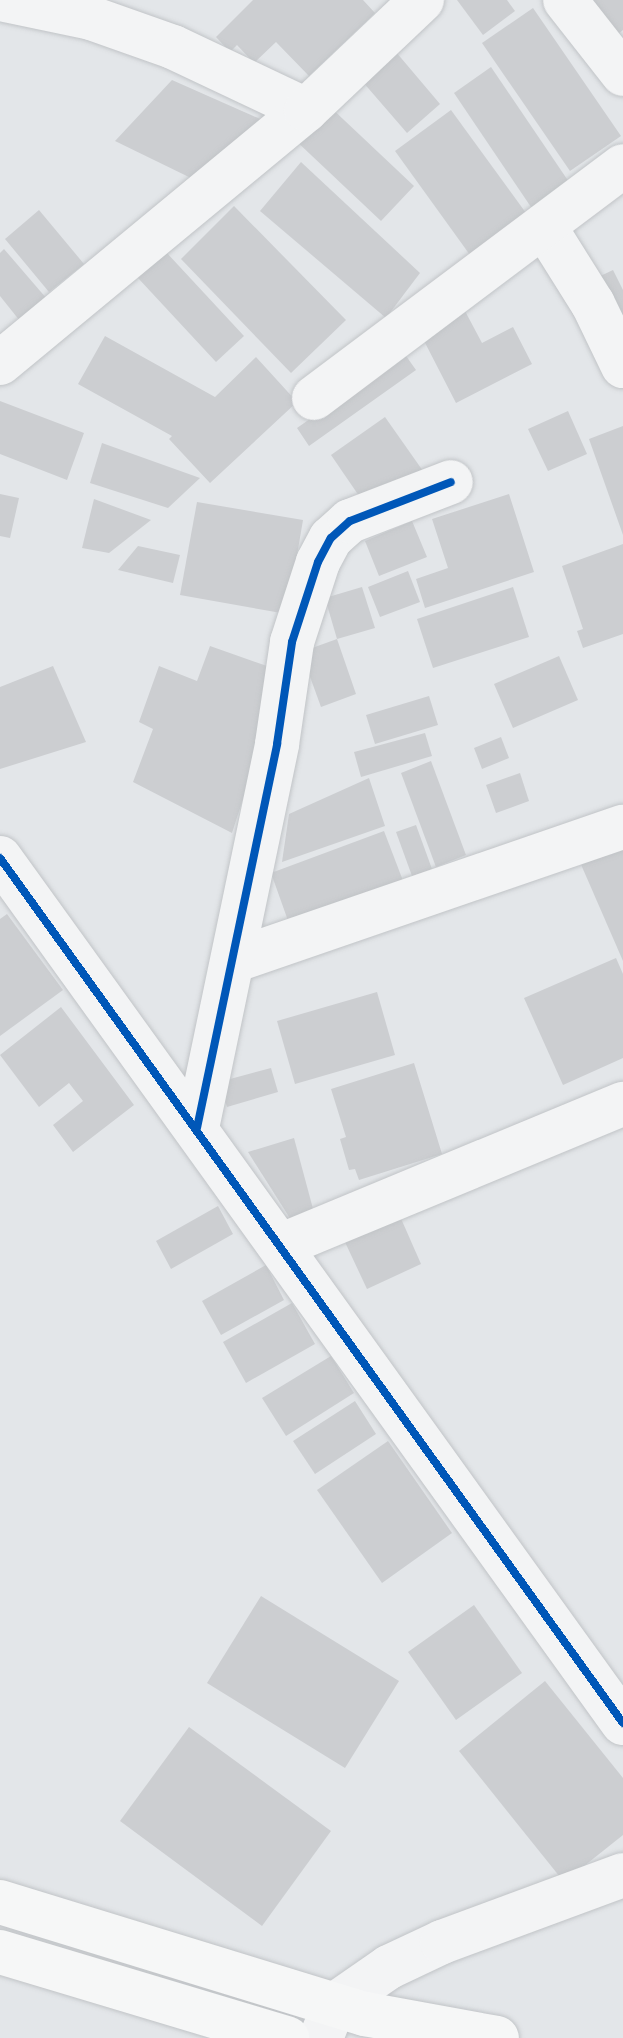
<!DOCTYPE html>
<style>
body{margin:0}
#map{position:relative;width:623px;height:2038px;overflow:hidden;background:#e3e6e9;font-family:Karla,sans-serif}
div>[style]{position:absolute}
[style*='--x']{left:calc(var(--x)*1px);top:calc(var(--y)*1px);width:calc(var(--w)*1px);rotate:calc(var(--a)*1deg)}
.building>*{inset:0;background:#ccced1}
.roads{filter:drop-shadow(0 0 2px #c1c4c7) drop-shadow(0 0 2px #c1c4c7)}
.street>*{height:44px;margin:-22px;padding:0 22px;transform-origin:22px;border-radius:22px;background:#f3f4f5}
.secondary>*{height:44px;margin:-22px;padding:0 22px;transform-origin:22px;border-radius:22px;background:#f6f7f7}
.cycleway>*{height:8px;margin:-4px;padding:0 4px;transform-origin:4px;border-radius:4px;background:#0057b8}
span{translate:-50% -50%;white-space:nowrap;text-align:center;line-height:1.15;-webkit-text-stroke:7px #f1f4f8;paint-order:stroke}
</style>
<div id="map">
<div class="building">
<i style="clip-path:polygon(253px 0,363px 0,375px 13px,309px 76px,276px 42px,254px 63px,237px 45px,230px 52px,216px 37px)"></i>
<i style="clip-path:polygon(457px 0,507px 0,515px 11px,483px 35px)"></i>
<i style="clip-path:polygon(587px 0,623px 0,623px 30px,614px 37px)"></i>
<i style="clip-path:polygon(533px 8px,621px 136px,570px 171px,482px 43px)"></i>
<i style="clip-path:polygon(396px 52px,440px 104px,407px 133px,362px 81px)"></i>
<i style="clip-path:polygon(491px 67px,571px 185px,533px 210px,454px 93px)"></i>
<i style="clip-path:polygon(172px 80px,267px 122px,193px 179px,115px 141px)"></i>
<i style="clip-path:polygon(326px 103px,414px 186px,381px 221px,293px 138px)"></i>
<i style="clip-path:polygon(451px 110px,526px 213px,470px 255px,395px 151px)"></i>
<i style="clip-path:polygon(301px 162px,420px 273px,386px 318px,260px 211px)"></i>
<i style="clip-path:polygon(234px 206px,346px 320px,291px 373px,181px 259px)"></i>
<i style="clip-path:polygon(39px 210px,84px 264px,49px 292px,5px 239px)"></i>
<i style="clip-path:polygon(4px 249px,47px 299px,20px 321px,0 296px,0 253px)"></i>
<i style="clip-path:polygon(166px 252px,244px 336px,216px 362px,138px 278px)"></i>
<i style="clip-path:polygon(613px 270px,623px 290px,623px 342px,592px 280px)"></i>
<i style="clip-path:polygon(465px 311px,482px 343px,513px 327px,532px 364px,456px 403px,421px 335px)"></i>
<i style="clip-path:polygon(389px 332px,416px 370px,309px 446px,297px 428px,347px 393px)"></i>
<i style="clip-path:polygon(105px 336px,215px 397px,256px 357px,297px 402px,210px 483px,169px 439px,172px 436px,78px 384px)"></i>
<i style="clip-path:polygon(0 401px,84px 433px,67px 480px,0 454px)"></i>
<i style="clip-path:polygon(568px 411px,587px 454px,548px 471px,528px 429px)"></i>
<i style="clip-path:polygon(385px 417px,423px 471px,368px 509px,331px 455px)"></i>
<i style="clip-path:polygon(623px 426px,623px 535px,589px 439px)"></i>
<i style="clip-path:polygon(102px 443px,200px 478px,168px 508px,90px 483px)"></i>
<i style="clip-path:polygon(0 494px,19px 498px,10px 538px,0 536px)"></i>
<i style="clip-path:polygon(509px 494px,534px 572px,425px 608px,416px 579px,448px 568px,432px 519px)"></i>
<i style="clip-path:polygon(94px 499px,151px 520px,109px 553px,82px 548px)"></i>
<i style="clip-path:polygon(197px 502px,303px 520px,287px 614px,180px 595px)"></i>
<i style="clip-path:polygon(412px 521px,427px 557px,379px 576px,365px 541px)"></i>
<i style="clip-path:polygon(623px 544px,623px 634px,583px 648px,577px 631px,583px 629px,562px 566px)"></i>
<i style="clip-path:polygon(138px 546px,180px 555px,173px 583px,118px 570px)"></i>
<i style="clip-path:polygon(408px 571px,420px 602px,380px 617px,368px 587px)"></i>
<i style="clip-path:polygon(362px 587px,375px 628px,337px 639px,325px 598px)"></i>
<i style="clip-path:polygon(513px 587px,529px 637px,433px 668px,417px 619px)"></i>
<i style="clip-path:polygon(337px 639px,356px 694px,321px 707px,301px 652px)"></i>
<i style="clip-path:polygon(210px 646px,284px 672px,232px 833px,133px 782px,153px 729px,139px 722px,159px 666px,197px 681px)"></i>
<i style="clip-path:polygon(559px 656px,578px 700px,513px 728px,494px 684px)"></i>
<i style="clip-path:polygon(53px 666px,86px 742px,0 769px,0 687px)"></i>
<i style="clip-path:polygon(429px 696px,438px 725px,375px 744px,366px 715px)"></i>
<i style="clip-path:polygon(425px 733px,432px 756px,361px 777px,354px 752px)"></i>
<i style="clip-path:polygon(501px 737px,509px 758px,482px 769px,474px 748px)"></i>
<i style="clip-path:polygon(431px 761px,466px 855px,436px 867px,401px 773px)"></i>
<i style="clip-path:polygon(520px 773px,529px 801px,496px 813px,486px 785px)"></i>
<i style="clip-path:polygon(369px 778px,385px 826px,282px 862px,289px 814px)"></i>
<i style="clip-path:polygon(416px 825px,432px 869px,412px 876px,396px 832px)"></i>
<i style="clip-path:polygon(384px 831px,405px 886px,291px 929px,271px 873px)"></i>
<i style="clip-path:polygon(623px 832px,623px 961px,576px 853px)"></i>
<i style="clip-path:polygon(7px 914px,63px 990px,0 1036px,0 919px)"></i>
<i style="clip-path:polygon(616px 958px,623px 974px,623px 1058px,563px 1085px,524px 998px)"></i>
<i style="clip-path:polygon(377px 992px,395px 1055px,295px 1084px,277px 1021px)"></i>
<i style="clip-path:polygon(61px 1007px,134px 1105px,73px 1152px,53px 1125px,83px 1101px,69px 1083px,39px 1107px,0 1055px)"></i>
<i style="clip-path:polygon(414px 1063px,442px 1154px,359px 1180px,355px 1169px,349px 1170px,340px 1139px,346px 1137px,331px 1089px)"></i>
<i style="clip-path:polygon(271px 1068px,278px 1092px,227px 1107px,219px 1082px)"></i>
<i style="clip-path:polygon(294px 1138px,316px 1220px,298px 1231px,248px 1152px)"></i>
<i style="clip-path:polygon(218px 1206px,233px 1234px,171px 1269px,156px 1241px)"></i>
<i style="clip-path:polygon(399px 1214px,421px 1264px,367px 1289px,344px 1240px)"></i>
<i style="clip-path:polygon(266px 1265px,284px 1300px,221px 1335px,202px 1301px)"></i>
<i style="clip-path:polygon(292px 1303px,315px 1344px,246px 1383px,223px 1342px)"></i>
<i style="clip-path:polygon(331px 1356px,354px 1393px,286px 1436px,262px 1398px)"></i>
<i style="clip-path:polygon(355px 1401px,376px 1434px,315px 1474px,293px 1441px)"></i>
<i style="clip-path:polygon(388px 1441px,452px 1533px,382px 1583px,317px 1490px)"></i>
<i style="clip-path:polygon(261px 1596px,399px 1681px,345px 1768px,207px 1683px)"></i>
<i style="clip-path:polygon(474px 1605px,522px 1673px,456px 1720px,408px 1652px)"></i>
<i style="clip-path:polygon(545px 1681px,623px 1778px,623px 1835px,564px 1882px,459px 1751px)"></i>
<i style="clip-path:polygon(189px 1727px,331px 1831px,262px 1926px,120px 1821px)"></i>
</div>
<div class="roads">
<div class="street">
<i style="--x:5;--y:0;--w:88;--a:11.8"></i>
<i style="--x:91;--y:18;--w:87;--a:19.5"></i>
<i style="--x:173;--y:47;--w:147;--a:25.3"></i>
<i style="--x:565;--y:0;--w:94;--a:51.9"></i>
<i style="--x:544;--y:226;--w:92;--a:57.9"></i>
<i style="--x:593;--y:304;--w:69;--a:64.2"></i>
<i style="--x:0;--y:363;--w:397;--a:-39.6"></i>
<i style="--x:306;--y:110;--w:160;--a:-43.5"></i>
<i style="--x:314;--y:398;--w:386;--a:-36.9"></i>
<i style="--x:0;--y:858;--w:1066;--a:54.24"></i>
<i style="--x:233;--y:961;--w:412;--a:-19"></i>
<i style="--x:197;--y:1128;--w:392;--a:-78.2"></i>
<i style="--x:277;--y:744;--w:103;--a:-81.6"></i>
<i style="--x:292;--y:642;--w:84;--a:-72"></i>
<i style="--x:318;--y:562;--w:27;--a:-62"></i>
<i style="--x:331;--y:538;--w:25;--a:-42"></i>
<i style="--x:350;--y:521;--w:108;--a:-21.1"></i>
<i style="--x:282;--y:1245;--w:369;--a:-22.5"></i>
<i style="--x:321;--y:2038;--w:35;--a:-68"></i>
<i style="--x:334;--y:2005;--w:67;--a:-34.6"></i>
<i style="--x:389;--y:1967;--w:59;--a:-25.3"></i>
<i style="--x:442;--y:1942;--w:193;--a:-20.3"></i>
</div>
<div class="secondary">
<i style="--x:0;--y:1902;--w:382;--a:17.1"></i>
<i style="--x:365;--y:2014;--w:134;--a:10.3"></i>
<i style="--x:0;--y:1952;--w:300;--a:16.7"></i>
</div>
</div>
<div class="cycleway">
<i style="--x:0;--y:858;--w:1066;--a:54.24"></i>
<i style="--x:197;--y:1128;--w:392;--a:-78.2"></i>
<i style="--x:277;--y:744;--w:103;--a:-81.6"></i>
<i style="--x:292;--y:642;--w:84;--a:-72"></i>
<i style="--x:318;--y:562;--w:27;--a:-62"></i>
<i style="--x:331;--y:538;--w:25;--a:-42"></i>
<i style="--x:350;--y:521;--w:108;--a:-21.1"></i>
</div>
</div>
